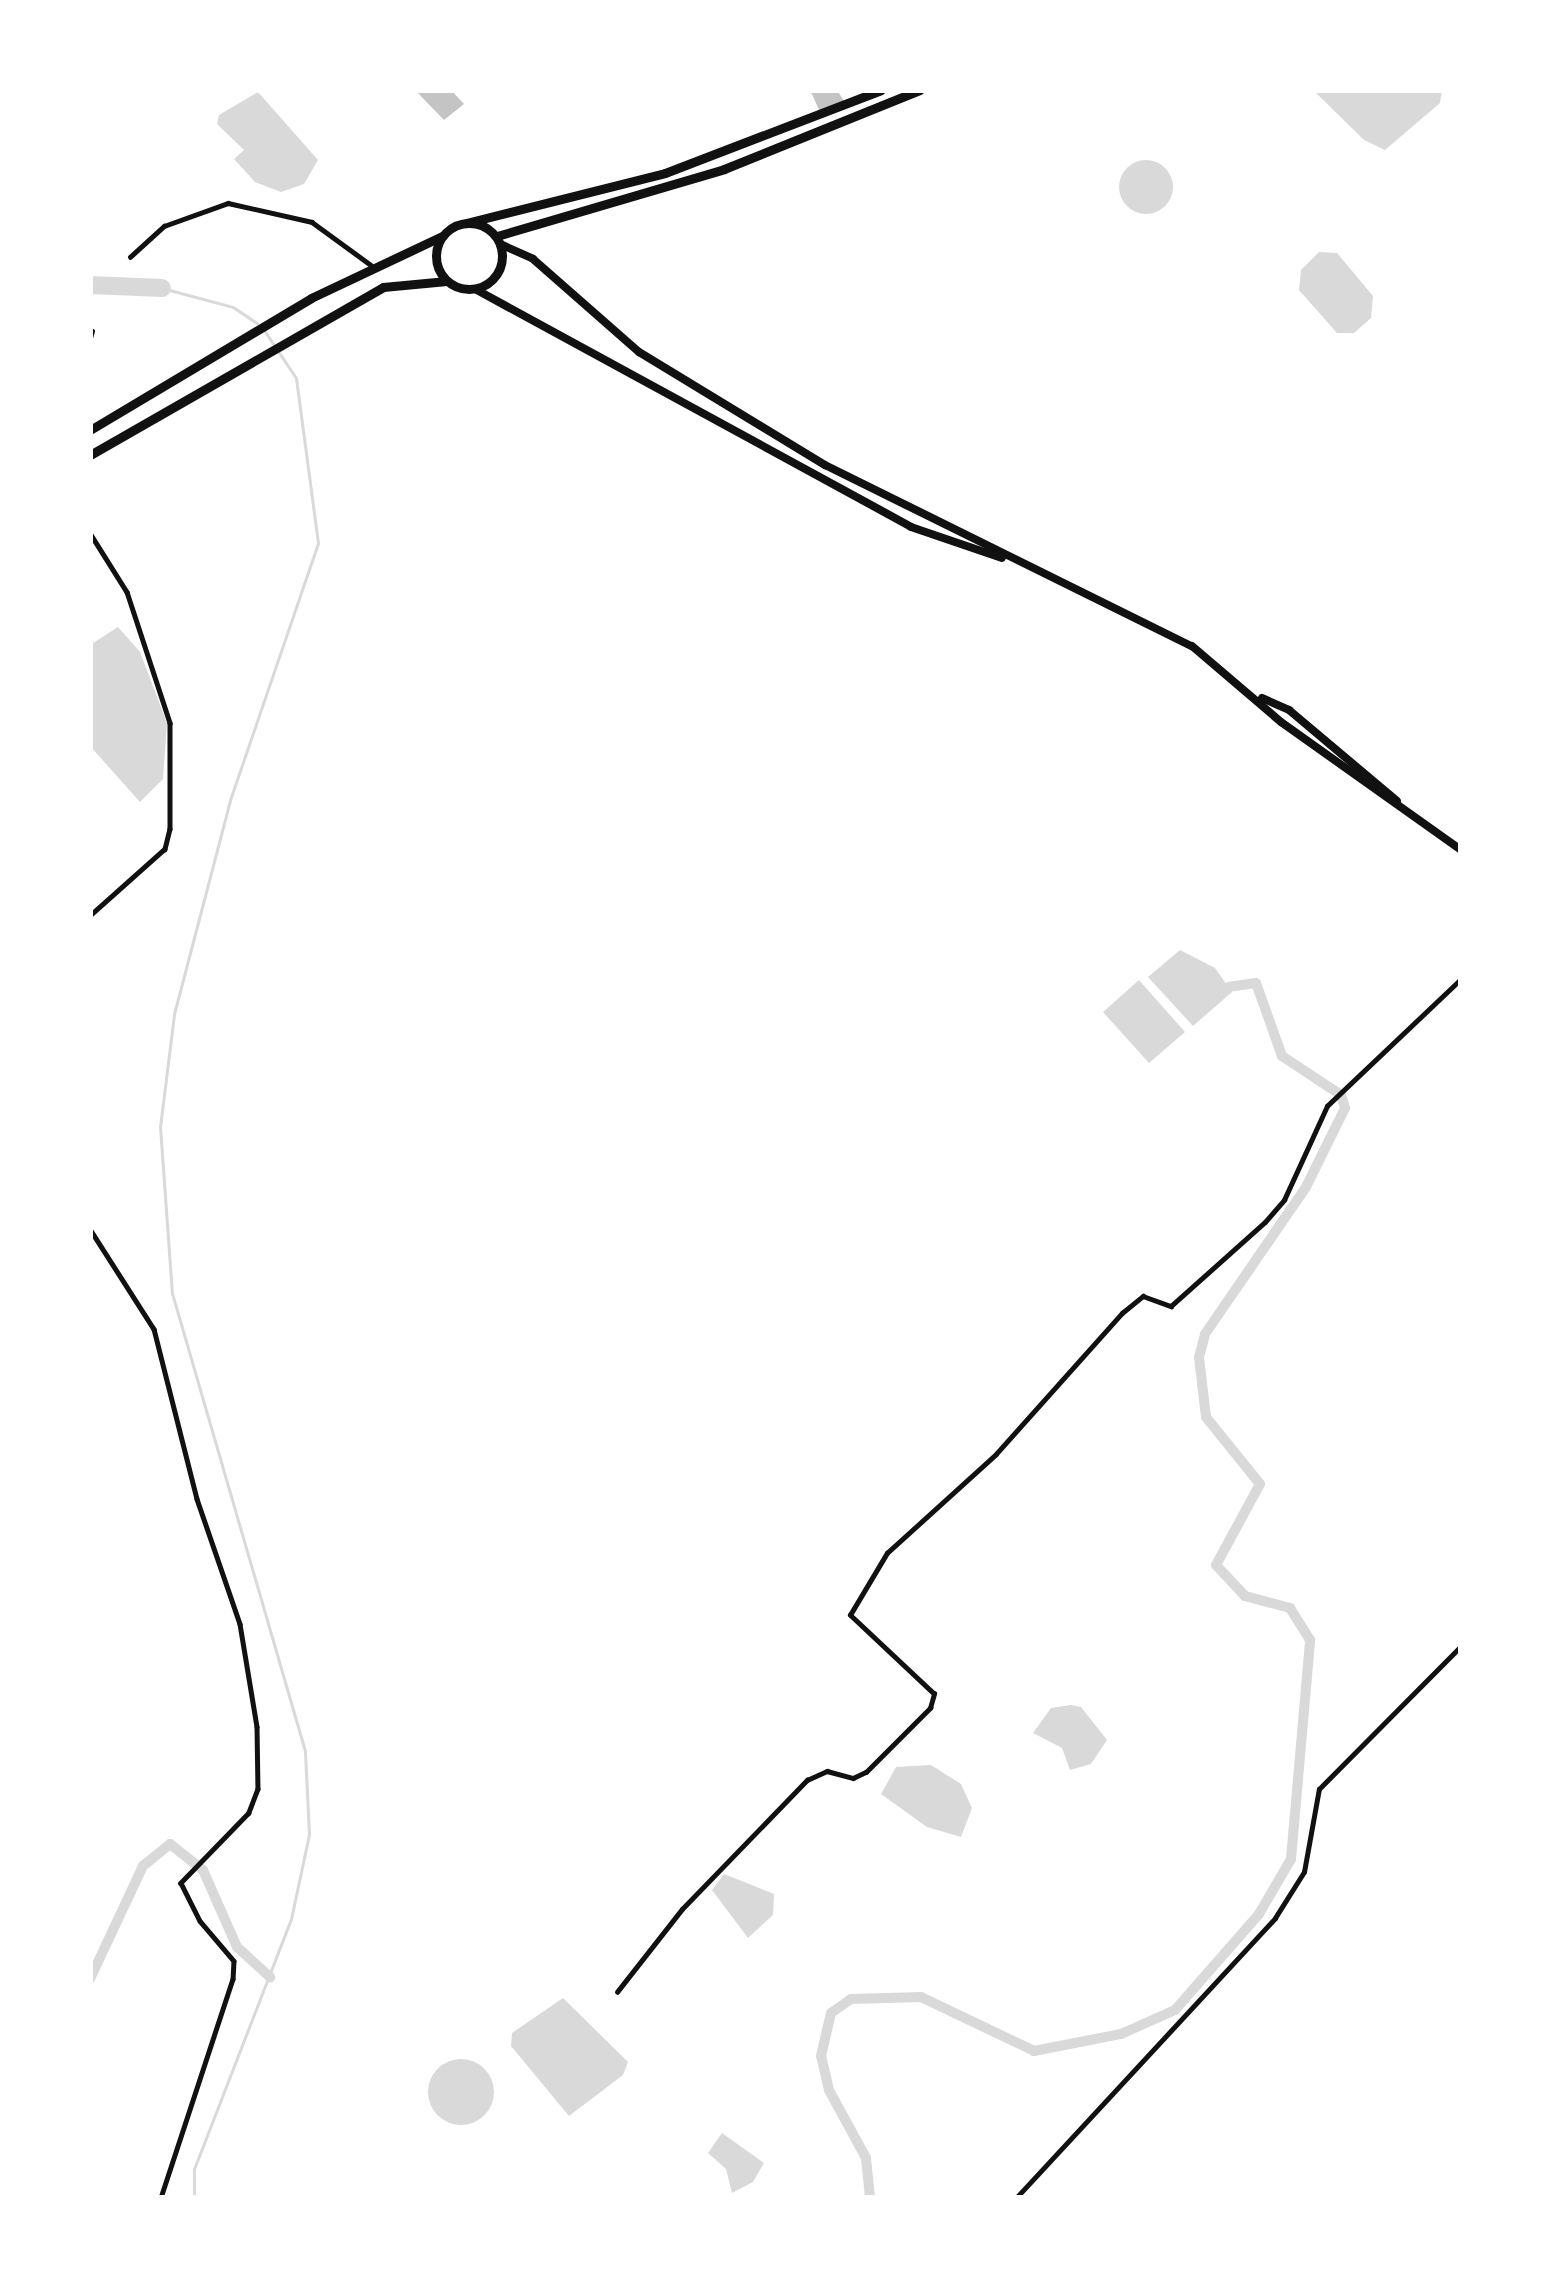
<!DOCTYPE html>
<style>
body{margin:0}
#map{position:relative;width:1551px;height:2288px;overflow:hidden;background:#fff;font-family:Overpass,sans-serif}
div>[style]{position:absolute}
[style*='--x']{left:calc(var(--x)*1px);top:calc(var(--y)*1px);width:calc(var(--w)*1px);rotate:calc(var(--a)*1deg)}
.water>*{inset:0;background:#d9d9d9}
.round{border-radius:50%}
.stream>*{height:3px;margin:-1.5px;padding:0 1.5px;transform-origin:1.5px;border-radius:1.5px;background:#d9d9d9}
.canal>*{height:10px;margin:-5px;padding:0 5px;transform-origin:5px;border-radius:5px;background:#d9d9d9}
.river>*{height:18px;margin:-9px;padding:0 9px;transform-origin:9px;border-radius:9px;background:#d9d9d9}
.building>*{inset:0;background:#c4c4c4}
.minor>*{height:4.5px;margin:-2.25px;padding:0 2.25px;transform-origin:2.25px;border-radius:2.25px;background:#111}
.primary>*{height:8px;margin:-4px;padding:0 4px;transform-origin:4px;border-radius:4px;background:#111}
.trunk>*{height:9px;margin:-4.5px;padding:0 4.5px;transform-origin:4.5px;border-radius:4.5px;background:#111}
.trunk>.ring{margin:-4.5px;padding:0;box-sizing:content-box;background:none;border:9px solid #111;border-radius:50%}
span{translate:-50% -50%;white-space:nowrap;text-align:center;line-height:1.15;-webkit-text-stroke:12px #fff;paint-order:stroke}
.frame{position:absolute;inset:0;border:93px solid #fff;pointer-events:none}
</style>
<div id="map">
<div class="water">
<i style="clip-path:polygon(1313px 90px,1442px 90px,1440px 103px,1385px 150px,1364px 140px)"></i>
<i style="clip-path:polygon(258px 92px,318px 160px,304px 184px,281px 192px,255px 182px,234px 159px,244px 150px,217px 124px,219px 115px)"></i>
<i class="round" style="left:1119px;top:160px;width:54px;height:54px"></i>
<i style="clip-path:polygon(1319px 252px,1337px 253px,1373px 296px,1371px 318px,1354px 333px,1337px 333px,1299px 290px,1301px 270px)"></i>
<i style="clip-path:polygon(118px 627px,140px 652px,167px 723px,163px 779px,140px 802px,90px 746px,90px 645px)"></i>
<i style="clip-path:polygon(1180px 950px,1215px 968px,1232px 992px,1193px 1026px,1148px 977px)"></i>
<i style="clip-path:polygon(1139px 980px,1185px 1032px,1149px 1063px,1103px 1012px)"></i>
<i style="clip-path:polygon(1071px 1705px,1081px 1707px,1107px 1740px,1091px 1764px,1070px 1770px,1062px 1748px,1033px 1733px,1051px 1708px)"></i>
<i style="clip-path:polygon(931px 1765px,961px 1784px,972px 1808px,961px 1837px,927px 1827px,881px 1794px,896px 1767px)"></i>
<i style="clip-path:polygon(724px 1874px,774px 1894px,773px 1915px,748px 1938px,712px 1890px)"></i>
<i style="clip-path:polygon(563px 1998px,628px 2062px,623px 2075px,569px 2116px,511px 2046px,512px 2033px)"></i>
<i class="round" style="left:428px;top:2059px;width:66px;height:66px"></i>
<i style="clip-path:polygon(722px 2133px,764px 2163px,753px 2182px,732px 2193px,726px 2169px,708px 2153px)"></i>
</div>
<div class="stream">
<i style="--x:162;--y:288;--w:73;--a:15"></i>
<i style="--x:233;--y:307;--w:29;--a:34"></i>
<i style="--x:194;--y:2198;--w:29;--a:-90"></i>
<i style="--x:194;--y:2169;--w:268;--a:-68.8"></i>
<i style="--x:291;--y:1919;--w:87;--a:-78"></i>
<i style="--x:309;--y:1834;--w:83;--a:-92.8"></i>
<i style="--x:305;--y:1751;--w:476;--a:-106.2"></i>
<i style="--x:172;--y:1294;--w:167;--a:-94.1"></i>
<i style="--x:160;--y:1127;--w:114;--a:-82.9"></i>
<i style="--x:174;--y:1014;--w:221;--a:-75.3"></i>
<i style="--x:230;--y:800;--w:272;--a:-71.1"></i>
<i style="--x:318;--y:543;--w:166;--a:-97.6"></i>
<i style="--x:296;--y:378;--w:58;--a:-123.7"></i>
</div>
<div class="canal">
<i style="--x:90;--y:1979;--w:125;--a:-64.9"></i>
<i style="--x:143;--y:1866;--w:35;--a:-39"></i>
<i style="--x:170;--y:1844;--w:42;--a:38.2"></i>
<i style="--x:203;--y:1870;--w:84;--a:66.2"></i>
<i style="--x:237;--y:1947;--w:45;--a:42.3"></i>
<i style="--x:870;--y:2198;--w:40;--a:-95.7"></i>
<i style="--x:866;--y:2158;--w:77;--a:-118.6"></i>
<i style="--x:829;--y:2090;--w:35;--a:-103"></i>
<i style="--x:821;--y:2056;--w:44;--a:-76.9"></i>
<i style="--x:831;--y:2013;--w:24;--a:-35"></i>
<i style="--x:851;--y:1999;--w:70;--a:-1.6"></i>
<i style="--x:921;--y:1997;--w:125;--a:25.5"></i>
<i style="--x:1034;--y:2051;--w:89;--a:-11.1"></i>
<i style="--x:1121;--y:2034;--w:59;--a:-24"></i>
<i style="--x:1175;--y:2010;--w:128;--a:-48.8"></i>
<i style="--x:1259;--y:1914;--w:64;--a:-59.8"></i>
<i style="--x:1291;--y:1859;--w:220;--a:-85"></i>
<i style="--x:1310;--y:1640;--w:38;--a:-122"></i>
<i style="--x:1290;--y:1608;--w:47;--a:-165.1"></i>
<i style="--x:1245;--y:1596;--w:42;--a:-133.1"></i>
<i style="--x:1216;--y:1565;--w:92;--a:-61.5"></i>
<i style="--x:1260;--y:1484;--w:86;--a:-128.9"></i>
<i style="--x:1206;--y:1417;--w:60;--a:-96.7"></i>
<i style="--x:1199;--y:1357;--w:24;--a:-75"></i>
<i style="--x:1205;--y:1334;--w:178;--a:-55.5"></i>
<i style="--x:1306;--y:1187;--w:88;--a:-63.7"></i>
<i style="--x:1345;--y:1108;--w:14;--a:-107"></i>
<i style="--x:1341;--y:1095;--w:71;--a:-146.5"></i>
<i style="--x:1282;--y:1056;--w:77;--a:-109.6"></i>
<i style="--x:1256;--y:983;--w:27;--a:172"></i>
</div>
<div class="river">
<i style="--x:90;--y:285;--w:72;--a:2.4"></i>
</div>
<div class="building">
<i style="clip-path:polygon(415px 90px,451px 90px,464px 104px,444px 120px)"></i>
<i style="clip-path:polygon(810px 90px,837px 90px,844px 101px,820px 112px)"></i>
</div>
<div class="minor">
<i style="--x:130;--y:257;--w:46;--a:-42.4"></i>
<i style="--x:164;--y:226;--w:68;--a:-19.8"></i>
<i style="--x:228;--y:203;--w:86;--a:12.7"></i>
<i style="--x:312;--y:222;--w:78;--a:36.1"></i>
<i style="--x:90;--y:338;--w:7;--a:-74"></i>
<i style="--x:90;--y:533;--w:70;--a:57.9"></i>
<i style="--x:127;--y:592;--w:138;--a:71.8"></i>
<i style="--x:170;--y:723;--w:106;--a:90"></i>
<i style="--x:170;--y:829;--w:21;--a:104"></i>
<i style="--x:165;--y:849;--w:101;--a:138.2"></i>
<i style="--x:90;--y:1229;--w:119;--a:57.4"></i>
<i style="--x:154;--y:1329;--w:175;--a:75.8"></i>
<i style="--x:197;--y:1499;--w:132;--a:71"></i>
<i style="--x:240;--y:1624;--w:104;--a:80.6"></i>
<i style="--x:257;--y:1727;--w:62;--a:89.1"></i>
<i style="--x:258;--y:1789;--w:26;--a:111"></i>
<i style="--x:249;--y:1813;--w:98;--a:134.2"></i>
<i style="--x:181;--y:1883;--w:42;--a:63.4"></i>
<i style="--x:200;--y:1921;--w:52;--a:49.6"></i>
<i style="--x:234;--y:1961;--w:18;--a:93"></i>
<i style="--x:233;--y:1979;--w:231;--a:108.2"></i>
<i style="--x:617;--y:1992;--w:105;--a:-51.9"></i>
<i style="--x:682;--y:1909;--w:180;--a:-45.9"></i>
<i style="--x:807;--y:1780;--w:22;--a:-24"></i>
<i style="--x:827;--y:1771;--w:27;--a:15"></i>
<i style="--x:853;--y:1778;--w:14;--a:-25"></i>
<i style="--x:866;--y:1772;--w:91;--a:-45"></i>
<i style="--x:930;--y:1708;--w:15;--a:-74"></i>
<i style="--x:934;--y:1694;--w:115;--a:-136.8"></i>
<i style="--x:850;--y:1615;--w:72;--a:-59.2"></i>
<i style="--x:887;--y:1553;--w:147;--a:-42.2"></i>
<i style="--x:996;--y:1454;--w:189;--a:-48.2"></i>
<i style="--x:1122;--y:1313;--w:27;--a:-39"></i>
<i style="--x:1143;--y:1296;--w:30;--a:20"></i>
<i style="--x:1171;--y:1306;--w:126;--a:-41.8"></i>
<i style="--x:1265;--y:1222;--w:29;--a:-49"></i>
<i style="--x:1284;--y:1200;--w:103;--a:-65.4"></i>
<i style="--x:1327;--y:1106;--w:185;--a:-43.5"></i>
<i style="--x:1016;--y:2198;--w:381;--a:-47.2"></i>
<i style="--x:1275;--y:1918;--w:54;--a:-57.8"></i>
<i style="--x:1304;--y:1872;--w:84;--a:-79.8"></i>
<i style="--x:1319;--y:1789;--w:202;--a:-45.2"></i>
</div>
<div class="primary">
<i style="--x:500;--y:244;--w:36;--a:24"></i>
<i style="--x:533;--y:259;--w:141;--a:41.3"></i>
<i style="--x:639;--y:352;--w:218;--a:31.3"></i>
<i style="--x:825;--y:465;--w:409;--a:26.3"></i>
<i style="--x:1192;--y:646;--w:117;--a:40.5"></i>
<i style="--x:1281;--y:722;--w:221;--a:35.4"></i>
<i style="--x:475;--y:289;--w:497;--a:28.6"></i>
<i style="--x:911;--y:527;--w:96;--a:18.8"></i>
<i style="--x:1262;--y:698;--w:30;--a:24"></i>
<i style="--x:1289;--y:710;--w:141;--a:40.1"></i>
</div>
<div class="trunk">
<i class="ring" style="left:436px;top:223px;width:57px;height:57px"></i>
<i style="--x:466;--y:223;--w:205;--a:-14.1"></i>
<i style="--x:665;--y:173;--w:231;--a:-21"></i>
<i style="--x:497;--y:236;--w:237;--a:-16.4"></i>
<i style="--x:724;--y:169;--w:211;--a:-22"></i>
<i style="--x:90;--y:430;--w:257;--a:-30.8"></i>
<i style="--x:311;--y:298;--w:145;--a:-25.3"></i>
<i style="--x:90;--y:455;--w:338;--a:-29.8"></i>
<i style="--x:383;--y:287;--w:64;--a:-5.4"></i>
</div>
<div class="frame"></div>
</div>
